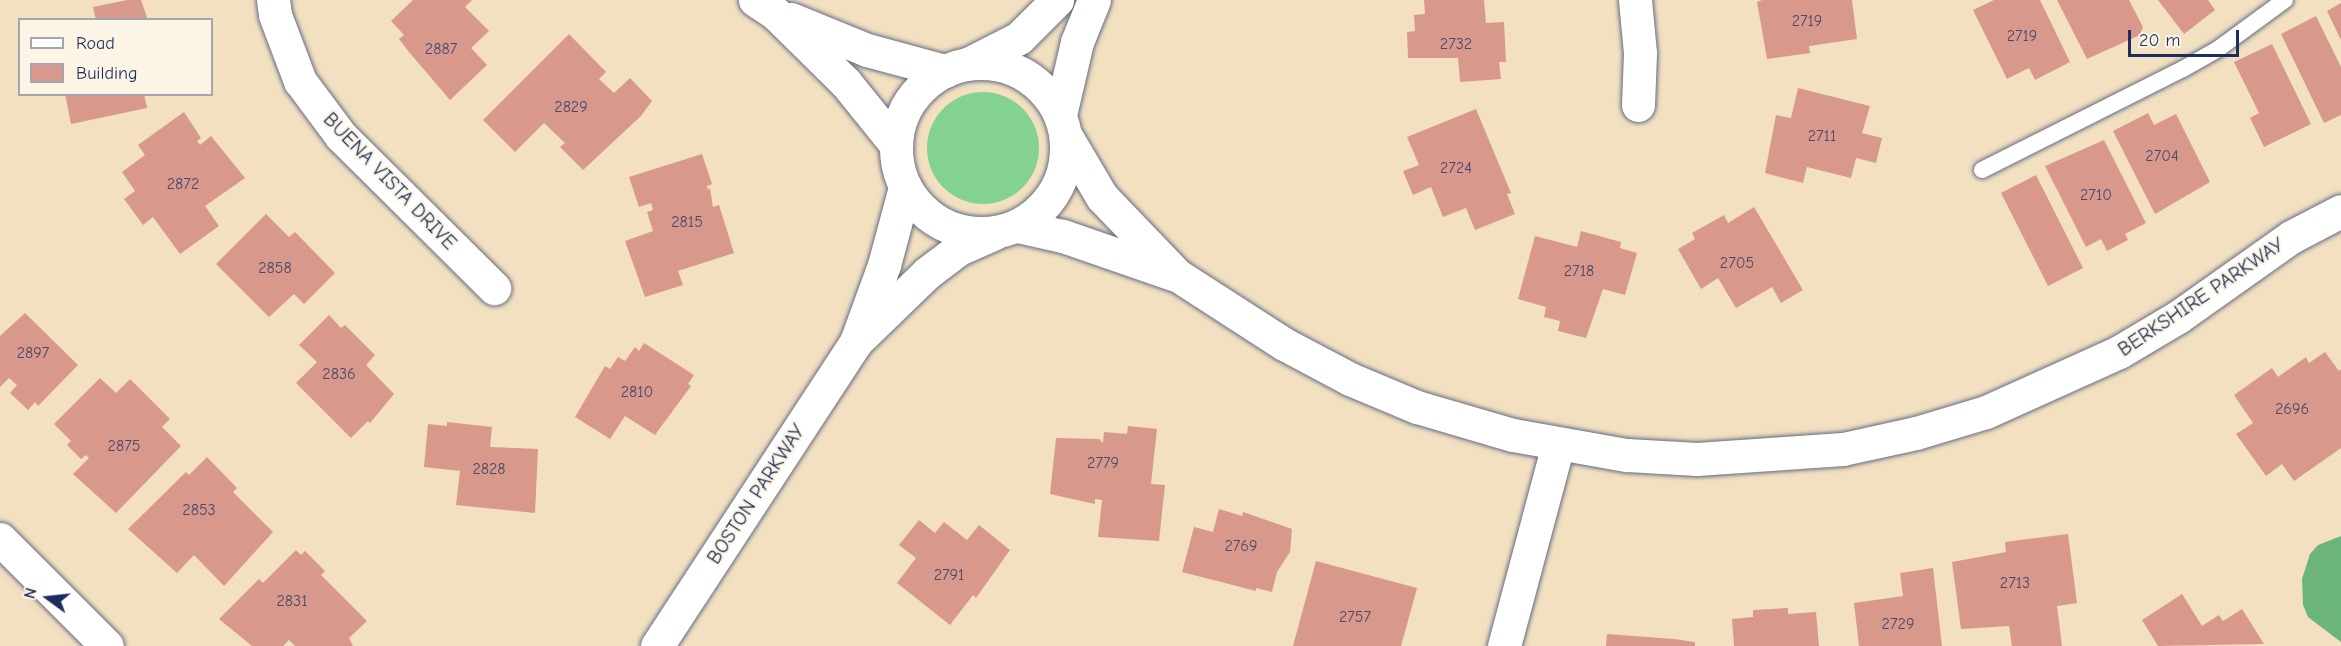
<!DOCTYPE html>
<style>
body{margin:0}
#map{position:relative;width:2341px;height:646px;overflow:hidden;background:#f2e0c1;font-family:"Comic Neue",sans-serif}
div>[style]{position:absolute}
[style*='--x']{left:calc(var(--x)*1px);top:calc(var(--y)*1px);width:calc(var(--w)*1px);rotate:calc(var(--a)*1deg)}
.green>*{inset:0;background:#84d292}
.round{border-radius:50%}
.forest>*{inset:0;background:#6bb47c}
.building>*{inset:0;background:#d9988c}
.roads{filter:drop-shadow(0 0 2px #666d81) drop-shadow(0 0 2px #666d81)}
.lane>*{height:16px;margin:-8px;padding:0 8px;transform-origin:8px;border-radius:8px;background:#fff}
.street>*{height:33px;margin:-16.5px;padding:0 16.5px;transform-origin:16.5px;border-radius:16.5px;background:#fff}
.street>.ring{margin:-16.5px;padding:0;box-sizing:content-box;background:none;border:33px solid #fff;border-radius:50%}
span{translate:-50% -50%;white-space:nowrap;text-align:center;line-height:1.15;-webkit-text-stroke:4.5px #fcf5e5;paint-order:stroke}
.number-label{font-size:16px;color:#4a496a}
.number-label span{-webkit-text-stroke-width:0}
.street-label{font-size:20px;color:#1b2f5e}
.legend{position:absolute;left:18px;top:18px;width:195px;height:78px;box-sizing:border-box;background:#fcf5e5;border:2px solid #a2a6af;margin:0;padding:8px 10px;list-style:none;font-size:18px;color:#1b2f5e}
.legend li{display:flex;align-items:center;gap:12px;height:30px}
.legend b{width:30px;border:2px solid #a2a6af}
.north{position:absolute;left:18px;top:568px;width:60px;height:60px;-webkit-text-stroke:4px #fcf5e5;paint-order:stroke;rotate:285deg;font-size:16px;font-weight:700;line-height:24px;text-align:center;color:#1b2f5e}
.north::after{content:'';display:block;margin:auto;width:21px;height:27px;background:#1b2f5e;clip-path:polygon(50% 0,100% 100%,50% 72%,0 100%)}
.scale{position:absolute;left:2128px;top:30px;width:111px;height:27px;box-sizing:border-box;border:3px solid #1b2f5e;border-top:0;padding-left:8px;font-size:18px;line-height:21px;white-space:nowrap;color:#1b2f5e;-webkit-text-stroke:4px #fcf5e5;paint-order:stroke}
</style>
<div id="map">
<div class="green">
<i class="round" style="left:927px;top:92px;width:112px;height:112px"></i>
</div>
<div class="forest">
<i style="clip-path:polygon(2341px 536px,2341px 642px,2308px 617px,2303px 605px,2302px 579px,2310px 554px,2318px 545px)"></i>
</div>
<div class="building">
<i style="clip-path:polygon(127px 0,141px 0,148px 20px,96px 20px,93px 7px)"></i>
<i style="clip-path:polygon(413px 0,472px 0,465px 7px,489px 31px,471px 48px,487px 65px,450px 100px,409px 52px,399px 39px,404px 35px,391px 21px)"></i>
<i style="clip-path:polygon(1424px 0,1484px 0,1486px 23px,1504px 22px,1506px 62px,1499px 62px,1501px 79px,1460px 82px,1458px 58px,1408px 58px,1407px 32px,1415px 31px,1414px 15px,1425px 14px)"></i>
<i style="clip-path:polygon(1762px 0,1852px 0,1857px 39px,1809px 46px,1810px 53px,1767px 59px,1757px 2px)"></i>
<i style="clip-path:polygon(1994px 0,2040px 0,2070px 62px,2035px 80px,2029px 68px,2007px 79px,1973px 10px)"></i>
<i style="clip-path:polygon(2057px 0,2129px 0,2143px 27px,2140px 35px,2087px 59px)"></i>
<i style="clip-path:polygon(2158px 0,2208px 0,2215px 10px,2184px 34px)"></i>
<i style="clip-path:polygon(2341px 3px,2341px 40px,2327px 11px)"></i>
<i style="clip-path:polygon(2316px 16px,2341px 67px,2341px 115px,2324px 123px,2281px 34px)"></i>
<i style="clip-path:polygon(569px 34px,606px 72px,599px 79px,614px 93px,630px 78px,652px 101px,641px 116px,583px 170px,560px 147px,565px 143px,544px 123px,515px 152px,483px 120px)"></i>
<i style="clip-path:polygon(2272px 44px,2311px 124px,2264px 147px,2250px 118px,2259px 113px,2234px 62px)"></i>
<i style="clip-path:polygon(1798px 88px,1870px 106px,1862px 133px,1882px 138px,1876px 163px,1856px 158px,1851px 178px,1807px 167px,1803px 183px,1765px 173px,1776px 115px,1791px 118px)"></i>
<i style="clip-path:polygon(65px 94px,144px 94px,147px 108px,71px 124px)"></i>
<i style="clip-path:polygon(1476px 109px,1511px 193px,1507px 194px,1515px 214px,1475px 230px,1466px 208px,1443px 217px,1431px 187px,1413px 195px,1403px 171px,1419px 165px,1407px 137px)"></i>
<i style="clip-path:polygon(184px 112px,201px 138px,197px 141px,200px 145px,211px 136px,245px 178px,205px 206px,219px 226px,180px 254px,153px 217px,143px 225px,124px 199px,135px 191px,122px 172px,145px 155px,138px 145px)"></i>
<i style="clip-path:polygon(2148px 113px,2154px 125px,2176px 114px,2210px 182px,2155px 214px,2113px 131px)"></i>
<i style="clip-path:polygon(2104px 140px,2146px 223px,2125px 234px,2128px 240px,2107px 251px,2101px 239px,2086px 247px,2045px 166px)"></i>
<i style="clip-path:polygon(702px 154px,712px 184px,707px 186px,708px 190px,710px 188px,713px 207px,719px 205px,734px 253px,678px 271px,683px 285px,645px 297px,625px 241px,653px 231px,647px 212px,653px 210px,651px 203px,639px 207px,629px 177px)"></i>
<i style="clip-path:polygon(2036px 175px,2083px 268px,2048px 286px,2001px 193px)"></i>
<i style="clip-path:polygon(1754px 207px,1803px 290px,1781px 303px,1772px 287px,1736px 308px,1718px 278px,1701px 289px,1678px 249px,1695px 239px,1692px 233px,1724px 215px,1728px 223px)"></i>
<i style="clip-path:polygon(266px 214px,289px 237px,295px 232px,335px 273px,304px 304px,294px 294px,269px 317px,216px 264px)"></i>
<i style="clip-path:polygon(1581px 231px,1621px 242px,1620px 248px,1637px 253px,1625px 295px,1603px 289px,1586px 338px,1558px 331px,1560px 321px,1544px 317px,1546px 307px,1518px 299px,1535px 236px,1577px 247px)"></i>
<i style="clip-path:polygon(25px 313px,78px 365px,38px 406px,35px 402px,28px 410px,10px 393px,17px 385px,9px 378px,0 387px,0 336px)"></i>
<i style="clip-path:polygon(329px 315px,341px 328px,345px 325px,375px 355px,366px 365px,394px 394px,370px 423px,368px 421px,351px 438px,296px 383px,317px 362px,299px 345px)"></i>
<i style="clip-path:polygon(644px 343px,694px 375px,688px 384px,691px 386px,655px 435px,625px 416px,610px 439px,575px 417px,605px 366px,610px 369px,618px 357px,625px 361px,635px 347px,639px 351px)"></i>
<i style="clip-path:polygon(2325px 352px,2339px 371px,2341px 369px,2341px 448px,2294px 481px,2282px 464px,2266px 476px,2236px 434px,2253px 423px,2234px 395px,2272px 368px,2278px 377px,2306px 357px,2309px 363px)"></i>
<i style="clip-path:polygon(100px 378px,116px 393px,130px 379px,170px 419px,162px 427px,181px 446px,116px 513px,73px 474px,89px 458px,86px 455px,81px 459px,67px 445px,71px 441px,54px 424px)"></i>
<i style="clip-path:polygon(447px 422px,492px 427px,490px 447px,538px 449px,535px 513px,456px 505px,460px 471px,424px 467px,428px 424px,447px 426px)"></i>
<i style="clip-path:polygon(1128px 426px,1157px 429px,1151px 484px,1165px 485px,1159px 541px,1098px 537px,1102px 500px,1095px 499px,1095px 504px,1050px 494px,1056px 438px,1099px 439px,1103px 443px,1104px 432px,1127px 434px)"></i>
<i style="clip-path:polygon(207px 457px,237px 488px,233px 492px,273px 532px,224px 586px,194px 555px,177px 573px,128px 529px,186px 472px,189px 475px)"></i>
<i style="clip-path:polygon(1219px 509px,1242px 516px,1243px 512px,1292px 529px,1290px 552px,1277px 572px,1272px 592px,1256px 588px,1256px 591px,1182px 572px,1194px 527px,1213px 532px)"></i>
<i style="clip-path:polygon(919px 520px,935px 533px,944px 522px,967px 540px,979px 525px,1010px 550px,976px 598px,973px 595px,950px 625px,897px 583px,916px 558px,899px 545px)"></i>
<i style="clip-path:polygon(2068px 534px,2077px 603px,2057px 606px,2062px 646px,2012px 646px,2009px 626px,1961px 629px,1952px 562px,2006px 552px,2005px 542px)"></i>
<i style="clip-path:polygon(296px 550px,301px 555px,305px 551px,325px 571px,321px 575px,367px 621px,349px 638px,353px 646px,295px 646px,289px 640px,283px 646px,252px 646px,219px 619px,259px 579px,263px 583px)"></i>
<i style="clip-path:polygon(1316px 561px,1417px 588px,1401px 646px,1293px 646px)"></i>
<i style="clip-path:polygon(1933px 568px,1942px 646px,1859px 646px,1854px 603px,1903px 596px,1900px 573px)"></i>
<i style="clip-path:polygon(2182px 594px,2202px 626px,2219px 615px,2223px 621px,2242px 609px,2264px 644px,2158px 646px,2142px 620px)"></i>
<i style="clip-path:polygon(1788px 608px,1788px 614px,1816px 612px,1819px 646px,1734px 646px,1732px 619px,1753px 617px,1753px 610px)"></i>
<i style="clip-path:polygon(1607px 634px,1674px 639px,1695px 642px,1695px 646px,1606px 646px)"></i>
</div>
<div class="roads">
<div class="lane">
<i style="--x:1982;--y:170;--w:225;--a:-26.7"></i>
<i style="--x:2183;--y:69;--w:40;--a:-29.7"></i>
<i style="--x:2218;--y:49;--w:83;--a:-36.2"></i>
</div>
<div class="street">
<i style="--x:273;--y:0;--w:15;--a:82"></i>
<i style="--x:275;--y:15;--w:71;--a:69.3"></i>
<i style="--x:300;--y:81;--w:69;--a:53.3"></i>
<i style="--x:341;--y:136;--w:216;--a:44.8"></i>
<i style="--x:755;--y:0;--w:24;--a:33"></i>
<i style="--x:775;--y:13;--w:100;--a:44.6"></i>
<i style="--x:846;--y:83;--w:80;--a:51.1"></i>
<i style="--x:1635;--y:0;--w:53;--a:84.6"></i>
<i style="--x:1640;--y:53;--w:52;--a:92.2"></i>
<i style="--x:791;--y:19;--w:82;--a:22.2"></i>
<i style="--x:867;--y:50;--w:81;--a:15.1"></i>
<i class="ring" style="left:896px;top:63px;width:137px;height:137px"></i>
<i style="--x:970;--y:63;--w:55;--a:-27"></i>
<i style="--x:1019;--y:38;--w:54;--a:-45"></i>
<i style="--x:1060;--y:115;--w:75;--a:-76.9"></i>
<i style="--x:1077;--y:42;--w:45;--a:-68"></i>
<i style="--x:1066;--y:136;--w:71;--a:59.5"></i>
<i style="--x:1102;--y:197;--w:108;--a:46.1"></i>
<i style="--x:1177;--y:275;--w:127;--a:32.8"></i>
<i style="--x:1284;--y:344;--w:75;--a:27.9"></i>
<i style="--x:1350;--y:379;--w:73;--a:22.7"></i>
<i style="--x:1417;--y:407;--w:100;--a:16.3"></i>
<i style="--x:1513;--y:435;--w:116;--a:10"></i>
<i style="--x:1627;--y:455;--w:70;--a:3.3"></i>
<i style="--x:1697;--y:459;--w:146;--a:-3.9"></i>
<i style="--x:1843;--y:449;--w:75;--a:-12.4"></i>
<i style="--x:1916;--y:433;--w:73;--a:-16.7"></i>
<i style="--x:1986;--y:412;--w:146;--a:-24.3"></i>
<i style="--x:2119;--y:352;--w:69;--a:-30.7"></i>
<i style="--x:2178;--y:317;--w:138;--a:-35.3"></i>
<i style="--x:2291;--y:237;--w:56;--a:-27.5"></i>
<i style="--x:1017;--y:226;--w:47;--a:12.3"></i>
<i style="--x:1063;--y:236;--w:116;--a:19.1"></i>
<i style="--x:861;--y:337;--w:92;--a:-44.1"></i>
<i style="--x:927;--y:273;--w:40;--a:-37"></i>
<i style="--x:959;--y:249;--w:39;--a:-24"></i>
<i style="--x:0;--y:539;--w:151;--a:45"></i>
<i style="--x:657;--y:646;--w:363;--a:-56.8"></i>
<i style="--x:856;--y:342;--w:82;--a:-70"></i>
<i style="--x:884;--y:265;--w:81;--a:-74.9"></i>
<i style="--x:1504;--y:646;--w:208;--a:-75"></i>
</div>
</div>
<div class="number-label">
<span style="left:1807px;top:21px">2719</span>
<span style="left:2022px;top:36px">2719</span>
<span style="left:1456px;top:44px">2732</span>
<span style="left:441px;top:49px">2887</span>
<span style="left:571px;top:107px">2829</span>
<span style="left:1822px;top:136px">2711</span>
<span style="left:2162px;top:156px">2704</span>
<span style="left:1456px;top:168px">2724</span>
<span style="left:183px;top:184px">2872</span>
<span style="left:2096px;top:195px">2710</span>
<span style="left:687px;top:222px">2815</span>
<span style="left:1737px;top:263px">2705</span>
<span style="left:275px;top:268px">2858</span>
<span style="left:1579px;top:271px">2718</span>
<span style="left:33px;top:353px">2897</span>
<span style="left:339px;top:374px">2836</span>
<span style="left:637px;top:392px">2810</span>
<span style="left:2292px;top:409px">2696</span>
<span style="left:124px;top:446px">2875</span>
<span style="left:1103px;top:463px">2779</span>
<span style="left:489px;top:469px">2828</span>
<span style="left:199px;top:510px">2853</span>
<span style="left:1241px;top:546px">2769</span>
<span style="left:949px;top:575px">2791</span>
<span style="left:2015px;top:583px">2713</span>
<span style="left:292px;top:601px">2831</span>
<span style="left:1355px;top:617px">2757</span>
<span style="left:1898px;top:624px">2729</span>
</div>
<div class="street-label">
<span style="left:390px;top:181px;rotate:46deg">BUENA VISTA DRIVE</span>
<span style="left:2201px;top:297px;rotate:-34deg">BERKSHIRE PARKWAY</span>
<span style="left:756px;top:494px;rotate:-57deg">BOSTON PARKWAY</span>
</div>
<ul class="legend">
<li><b style="height:8px;background:#fff"></b>Road</li>
<li><b style="height:16px;background:#d9988c"></b>Building</li>
</ul>
<div class="north">N</div>
<div class="scale">20 m</div>
</div>
